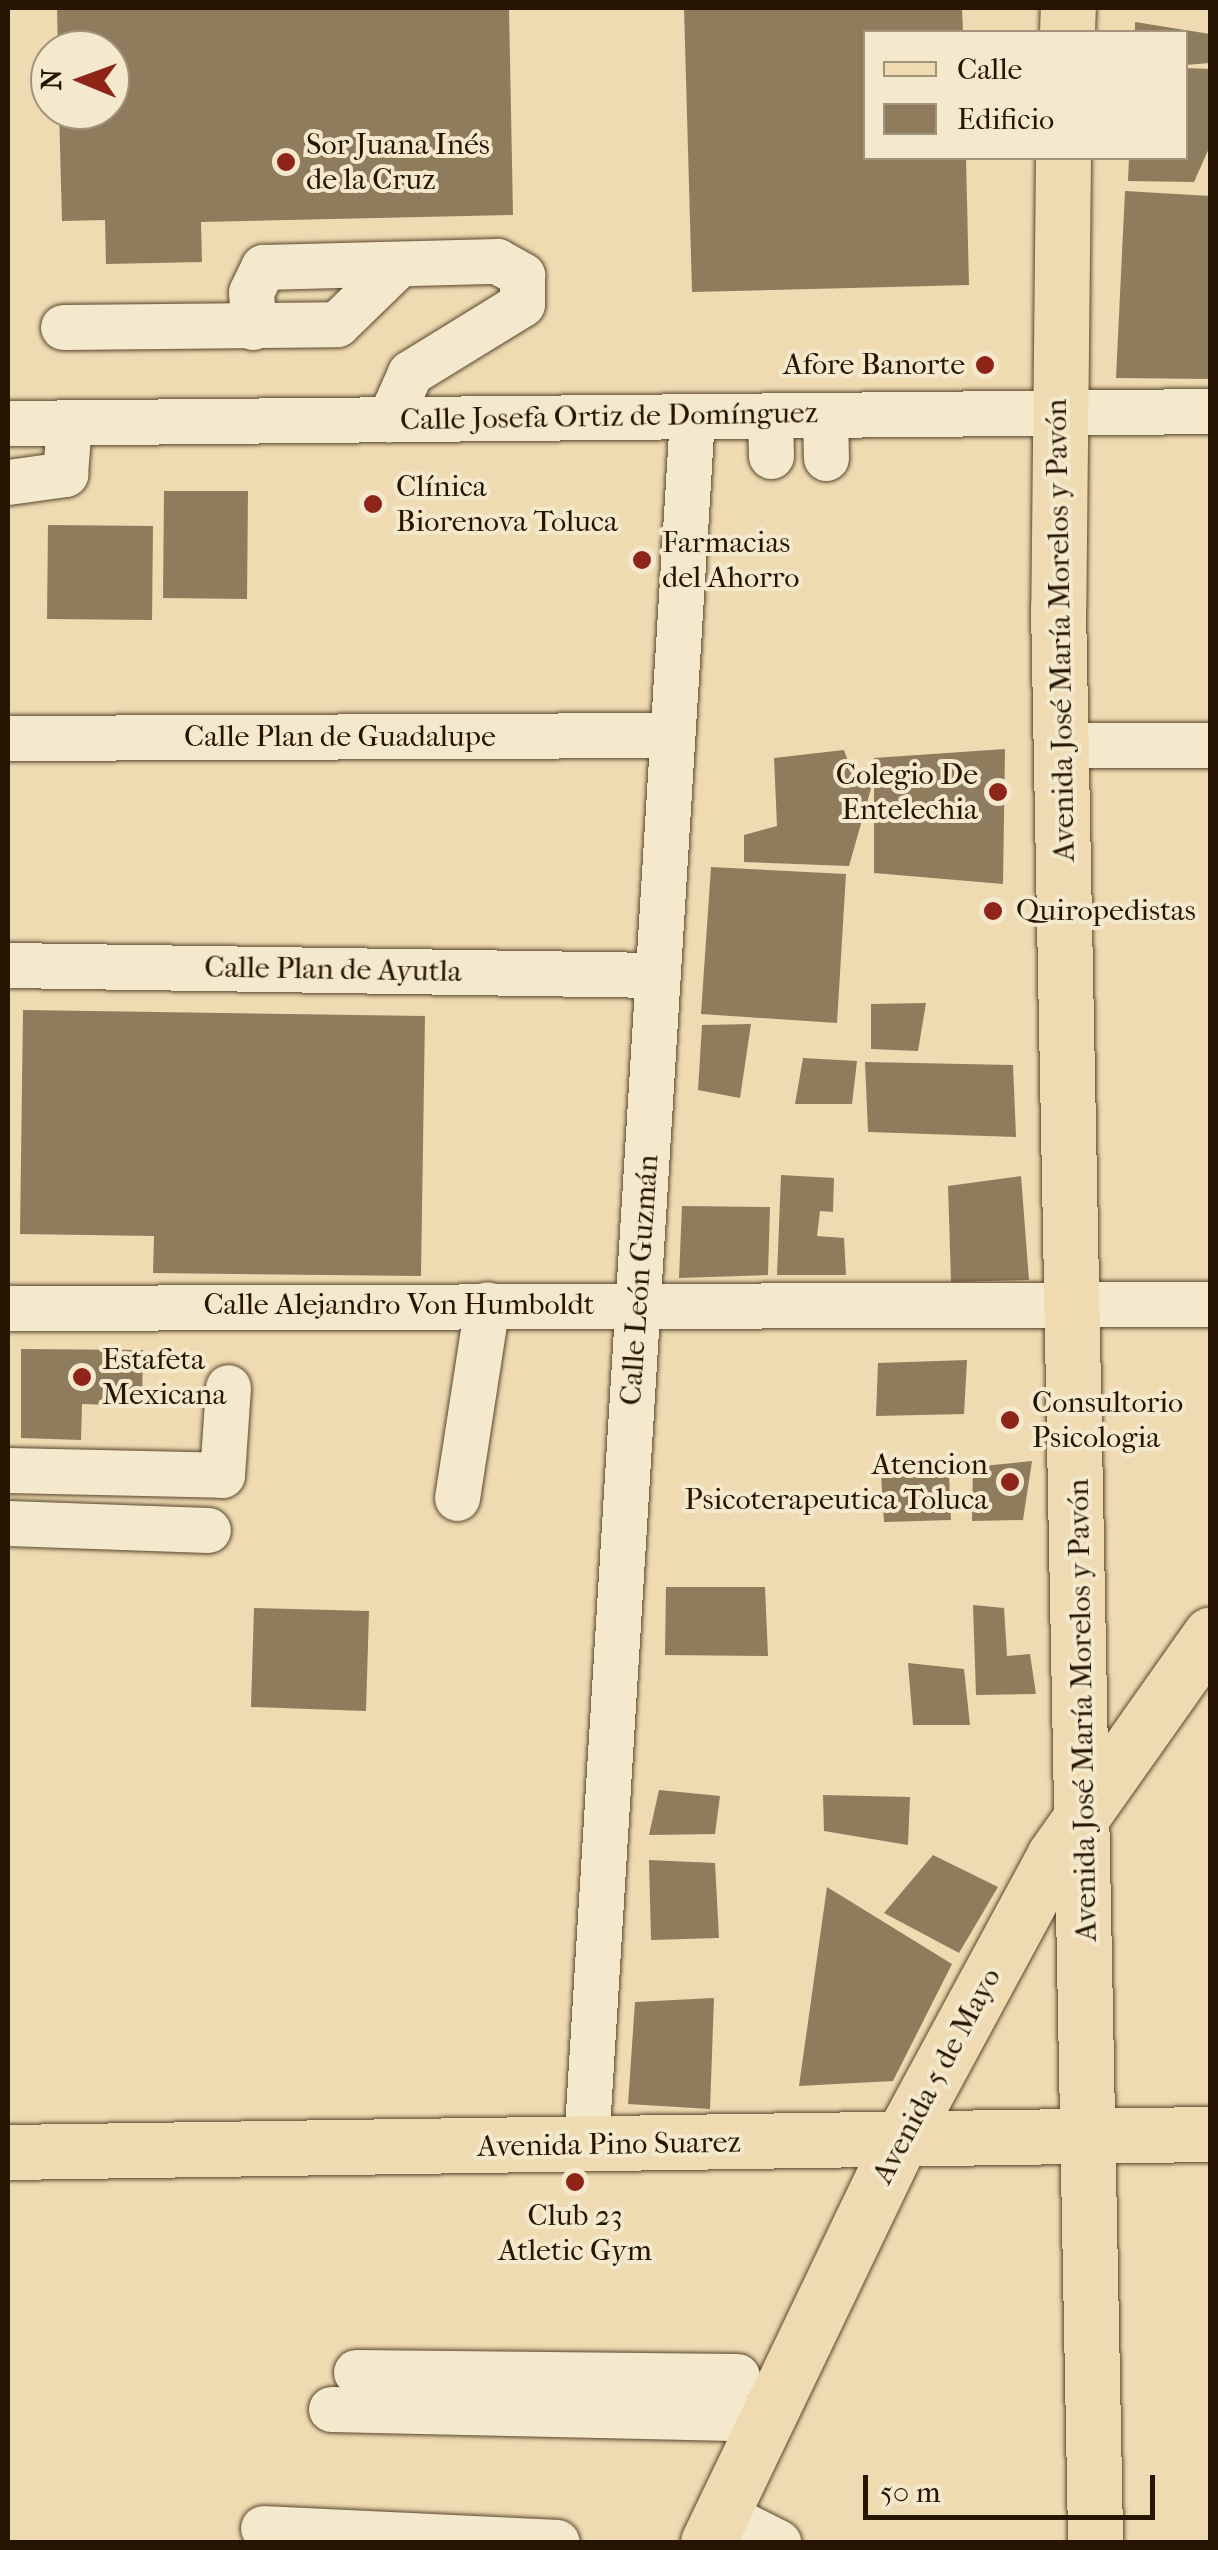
<!DOCTYPE html>
<meta charset="utf-8">
<style>
body{margin:0}
#map{position:relative;width:1218px;height:2550px;overflow:hidden;background:#eedbb2;font-family:"IM FELL French Canon",serif}
div>[style]{position:absolute}
[style*='--x']{left:calc(var(--x)*1px);top:calc(var(--y)*1px);width:calc(var(--w)*1px);rotate:calc(var(--a)*1deg)}
.building>*{inset:0;background:#8e7c5d}
.roads{filter:drop-shadow(0 0 2px #58462c) drop-shadow(0 0 2px #58462c)}
.minor>*{height:45px;margin:-22.5px;padding:0 22.5px;transform-origin:22.5px;border-radius:22.5px;background:#f4e8cd}
.major>*{height:55px;margin:-27.5px;padding:0 27.5px;transform-origin:27.5px;border-radius:27.5px;background:#eedbb2}
.dots>*{width:28px;height:28px;translate:-50% -50%;box-sizing:border-box;border:5px solid #f4e8cd;border-radius:50%}
span{translate:-50% -50%;white-space:nowrap;text-align:center;line-height:1.15;-webkit-text-stroke:8px #f4e8cd;paint-order:stroke}
.poi-label{font-size:30px;color:#261500}
.left{translate:0 -50%;text-align:left}
.right{translate:-100% -50%;text-align:right}
.street-label{font-size:30px;color:#261500}
.frame{position:absolute;inset:0;border:10px solid #261500;pointer-events:none}
.legend{position:absolute;left:863px;top:30px;width:325px;height:130px;box-sizing:border-box;background:#f4e8cd;border:2px solid #a2947b;margin:0;padding:12px 18px;list-style:none;font-size:30px;color:#261500}
.legend li{display:flex;align-items:center;gap:20px;height:50px}
.legend b{width:50px;border:2px solid #a2947b}
.north{position:absolute;left:30px;top:30px;width:100px;height:100px;box-sizing:border-box;background:#f4e8cd;border:2px solid #a2947b;border-radius:50%;rotate:271deg;font-size:28px;font-weight:700;line-height:40px;text-align:center;color:#261500}
.north::after{content:'';display:block;margin:auto;width:35px;height:45px;background:#8f2418;clip-path:polygon(50% 0,100% 100%,50% 72%,0 100%)}
.scale{position:absolute;left:863px;top:2475px;width:292px;height:45px;box-sizing:border-box;border:5px solid #261500;border-top:0;padding-left:12px;font-size:30px;line-height:35px;white-space:nowrap;color:#261500;-webkit-text-stroke:8px #f4e8cd;paint-order:stroke}
</style>
<div id="map">
<div class="building">
<i style="clip-path:polygon(57px 8px,509px 8px,513px 215px,201px 222px,202px 262px,106px 264px,105px 220px,62px 221px,59px 110px,110px 110px,110px 50px,58px 50px)"></i>
<i style="clip-path:polygon(684px 8px,962px 8px,963px 32px,866px 32px,866px 158px,966px 158px,969px 285px,692px 292px)"></i>
<i style="clip-path:polygon(1135px 22px,1210px 34px,1210px 63px,1186px 65px,1186px 32px,1135px 32px)"></i>
<i style="clip-path:polygon(1186px 68px,1210px 69px,1210px 146px,1194px 182px,1128px 181px,1129px 158px,1186px 158px)"></i>
<i style="clip-path:polygon(1125px 191px,1210px 196px,1210px 379px,1116px 378px)"></i>
<i style="clip-path:polygon(164px 491px,248px 491px,247px 599px,163px 598px)"></i>
<i style="clip-path:polygon(48px 525px,153px 526px,152px 620px,47px 619px)"></i>
<i style="clip-path:polygon(1005px 749px,1003px 884px,874px 873px,874px 758px)"></i>
<i style="clip-path:polygon(844px 750px,853px 775px,874px 778px,849px 866px,744px 862px,744px 835px,777px 826px,774px 758px)"></i>
<i style="clip-path:polygon(711px 867px,846px 874px,837px 1023px,701px 1014px)"></i>
<i style="clip-path:polygon(926px 1003px,918px 1051px,871px 1049px,871px 1004px)"></i>
<i style="clip-path:polygon(23px 1010px,425px 1016px,421px 1276px,153px 1273px,154px 1236px,20px 1234px)"></i>
<i style="clip-path:polygon(751px 1024px,740px 1098px,698px 1090px,702px 1025px)"></i>
<i style="clip-path:polygon(803px 1058px,857px 1061px,852px 1104px,795px 1104px)"></i>
<i style="clip-path:polygon(865px 1062px,1013px 1065px,1016px 1137px,868px 1132px)"></i>
<i style="clip-path:polygon(781px 1175px,834px 1178px,833px 1212px,820px 1211px,817px 1236px,844px 1238px,846px 1275px,777px 1275px)"></i>
<i style="clip-path:polygon(1021px 1176px,1029px 1280px,951px 1282px,948px 1186px)"></i>
<i style="clip-path:polygon(682px 1206px,770px 1207px,768px 1275px,679px 1278px)"></i>
<i style="clip-path:polygon(21px 1349px,143px 1350px,142px 1406px,82px 1404px,81px 1440px,21px 1438px)"></i>
<i style="clip-path:polygon(967px 1360px,964px 1414px,876px 1416px,878px 1363px)"></i>
<i style="clip-path:polygon(1032px 1461px,1023px 1520px,972px 1521px,973px 1467px)"></i>
<i style="clip-path:polygon(881px 1474px,949px 1474px,951px 1520px,884px 1522px)"></i>
<i style="clip-path:polygon(666px 1587px,765px 1587px,768px 1656px,665px 1655px)"></i>
<i style="clip-path:polygon(973px 1605px,1004px 1608px,1007px 1656px,1030px 1654px,1036px 1694px,976px 1695px)"></i>
<i style="clip-path:polygon(254px 1608px,369px 1611px,366px 1711px,251px 1707px)"></i>
<i style="clip-path:polygon(908px 1663px,964px 1669px,970px 1725px,913px 1725px)"></i>
<i style="clip-path:polygon(659px 1790px,720px 1796px,715px 1834px,649px 1835px)"></i>
<i style="clip-path:polygon(823px 1795px,910px 1797px,908px 1845px,824px 1831px)"></i>
<i style="clip-path:polygon(933px 1855px,998px 1887px,959px 1953px,884px 1913px)"></i>
<i style="clip-path:polygon(649px 1860px,715px 1863px,719px 1938px,651px 1940px)"></i>
<i style="clip-path:polygon(827px 1887px,952px 1964px,893px 2081px,799px 2086px)"></i>
<i style="clip-path:polygon(714px 1998px,710px 2109px,628px 2104px,635px 2002px)"></i>
</div>
<div class="roads">
<div class="minor">
<i style="--x:63;--y:327;--w:274;--a:-0.6"></i>
<i style="--x:337;--y:324;--w:86;--a:-44.1"></i>
<i style="--x:253;--y:327;--w:35;--a:-93"></i>
<i style="--x:251;--y:292;--w:28;--a:-64"></i>
<i style="--x:263;--y:267;--w:234;--a:-1.5"></i>
<i style="--x:497;--y:261;--w:29;--a:29"></i>
<i style="--x:522;--y:275;--w:29;--a:90"></i>
<i style="--x:522;--y:304;--w:132;--a:148.4"></i>
<i style="--x:410;--y:373;--w:51;--a:114.1"></i>
<i style="--x:770;--y:415;--w:41;--a:88.6"></i>
<i style="--x:825;--y:415;--w:43;--a:88.7"></i>
<i style="--x:8;--y:423;--w:1202;--a:-0.57"></i>
<i style="--x:8;--y:482;--w:58;--a:-8"></i>
<i style="--x:65;--y:474;--w:51;--a:-85.5"></i>
<i style="--x:8;--y:738;--w:664;--a:-0.26"></i>
<i style="--x:1061;--y:745;--w:149;--a:0"></i>
<i style="--x:8;--y:965;--w:650;--a:0.88"></i>
<i style="--x:8;--y:1308;--w:1202;--a:-0.19"></i>
<i style="--x:8;--y:1470;--w:214;--a:1.3"></i>
<i style="--x:222;--y:1475;--w:88;--a:-86.1"></i>
<i style="--x:457;--y:1498;--w:196;--a:-81.2"></i>
<i style="--x:8;--y:1523;--w:200;--a:2"></i>
<i style="--x:586;--y:2145;--w:1732;--a:-86.49"></i>
<i style="--x:356;--y:2372;--w:381;--a:0.6"></i>
<i style="--x:331;--y:2409;--w:435;--a:1.3"></i>
<i style="--x:722;--y:2514;--w:63;--a:26.6"></i>
<i style="--x:263;--y:2528;--w:294;--a:2.7"></i>
</div>
<div class="major">
<i style="--x:1067;--y:32;--w:24;--a:-88"></i>
<i style="--x:1063;--y:158;--w:449;--a:90.6"></i>
<i style="--x:1058;--y:607;--w:1935;--a:88.9"></i>
<i style="--x:8;--y:2152;--w:1202;--a:-0.86"></i>
<i style="--x:708;--y:2542;--w:442;--a:-64.4"></i>
<i style="--x:899;--y:2143;--w:326;--a:-61.6"></i>
<i style="--x:1054;--y:1856;--w:271;--a:-54.8"></i>
</div>
</div>
<div class="dots">
<i style="left:286px;top:162px;background:#8f2418"></i>
<i style="left:985px;top:365px;background:#8f2418"></i>
<i style="left:373px;top:504px;background:#8f2418"></i>
<i style="left:642px;top:560px;background:#8f2418"></i>
<i style="left:998px;top:792px;background:#8f2418"></i>
<i style="left:993px;top:911px;background:#8f2418"></i>
<i style="left:82px;top:1377px;background:#8f2418"></i>
<i style="left:1010px;top:1420px;background:#8f2418"></i>
<i style="left:1010px;top:1482px;background:#8f2418"></i>
<i style="left:575px;top:2182px;background:#8f2418"></i>
</div>
<div class="poi-label">
<span class="left" style="left:306px;top:162px">Sor Juana Inés<br>de la Cruz</span>
<span class="right" style="left:965px;top:365px">Afore Banorte</span>
<span class="left" style="left:396px;top:504px">Clínica<br>Biorenova Toluca</span>
<span class="left" style="left:662px;top:560px">Farmacias<br>del Ahorro</span>
<span class="right" style="left:978px;top:792px">Colegio De<br>Entelechia</span>
<span class="left" style="left:1016px;top:911px">Quiropedistas</span>
<span class="left" style="left:102px;top:1377px">Estafeta<br>Mexicana</span>
<span class="left" style="left:1032px;top:1420px">Consultorio<br>Psicologia</span>
<span class="right" style="left:988px;top:1482px">Atencion<br>Psicoterapeutica Toluca</span>
<span style="left:575px;top:2233px">Club 23<br>Atletic Gym</span>
</div>
<div class="street-label">
<span style="left:609px;top:417px;rotate:-1deg">Calle Josefa Ortiz de Domínguez</span>
<span style="left:1061px;top:630px;rotate:-91deg">Avenida José María Morelos y Pavón</span>
<span style="left:340px;top:737px">Calle Plan de Guadalupe</span>
<span style="left:333px;top:970px;rotate:1deg">Calle Plan de Ayutla</span>
<span style="left:640px;top:1280px;rotate:-86deg">Calle León Guzmán</span>
<span style="left:399px;top:1305px">Calle Alejandro Von Humboldt</span>
<span style="left:1083px;top:1710px;rotate:-91deg">Avenida José María Morelos y Pavón</span>
<span style="left:937px;top:2076px;rotate:-62deg">Avenida 5 de Mayo</span>
<span style="left:609px;top:2145px;rotate:-1deg">Avenida Pino Suarez</span>
</div>
<div class="frame"></div>
<ul class="legend">
<li><b style="height:12px;background:#eedbb2"></b>Calle</li>
<li><b style="height:28px;background:#8e7c5d"></b>Edificio</li>
</ul>
<div class="north">N</div>
<div class="scale">50 m</div>
</div>
